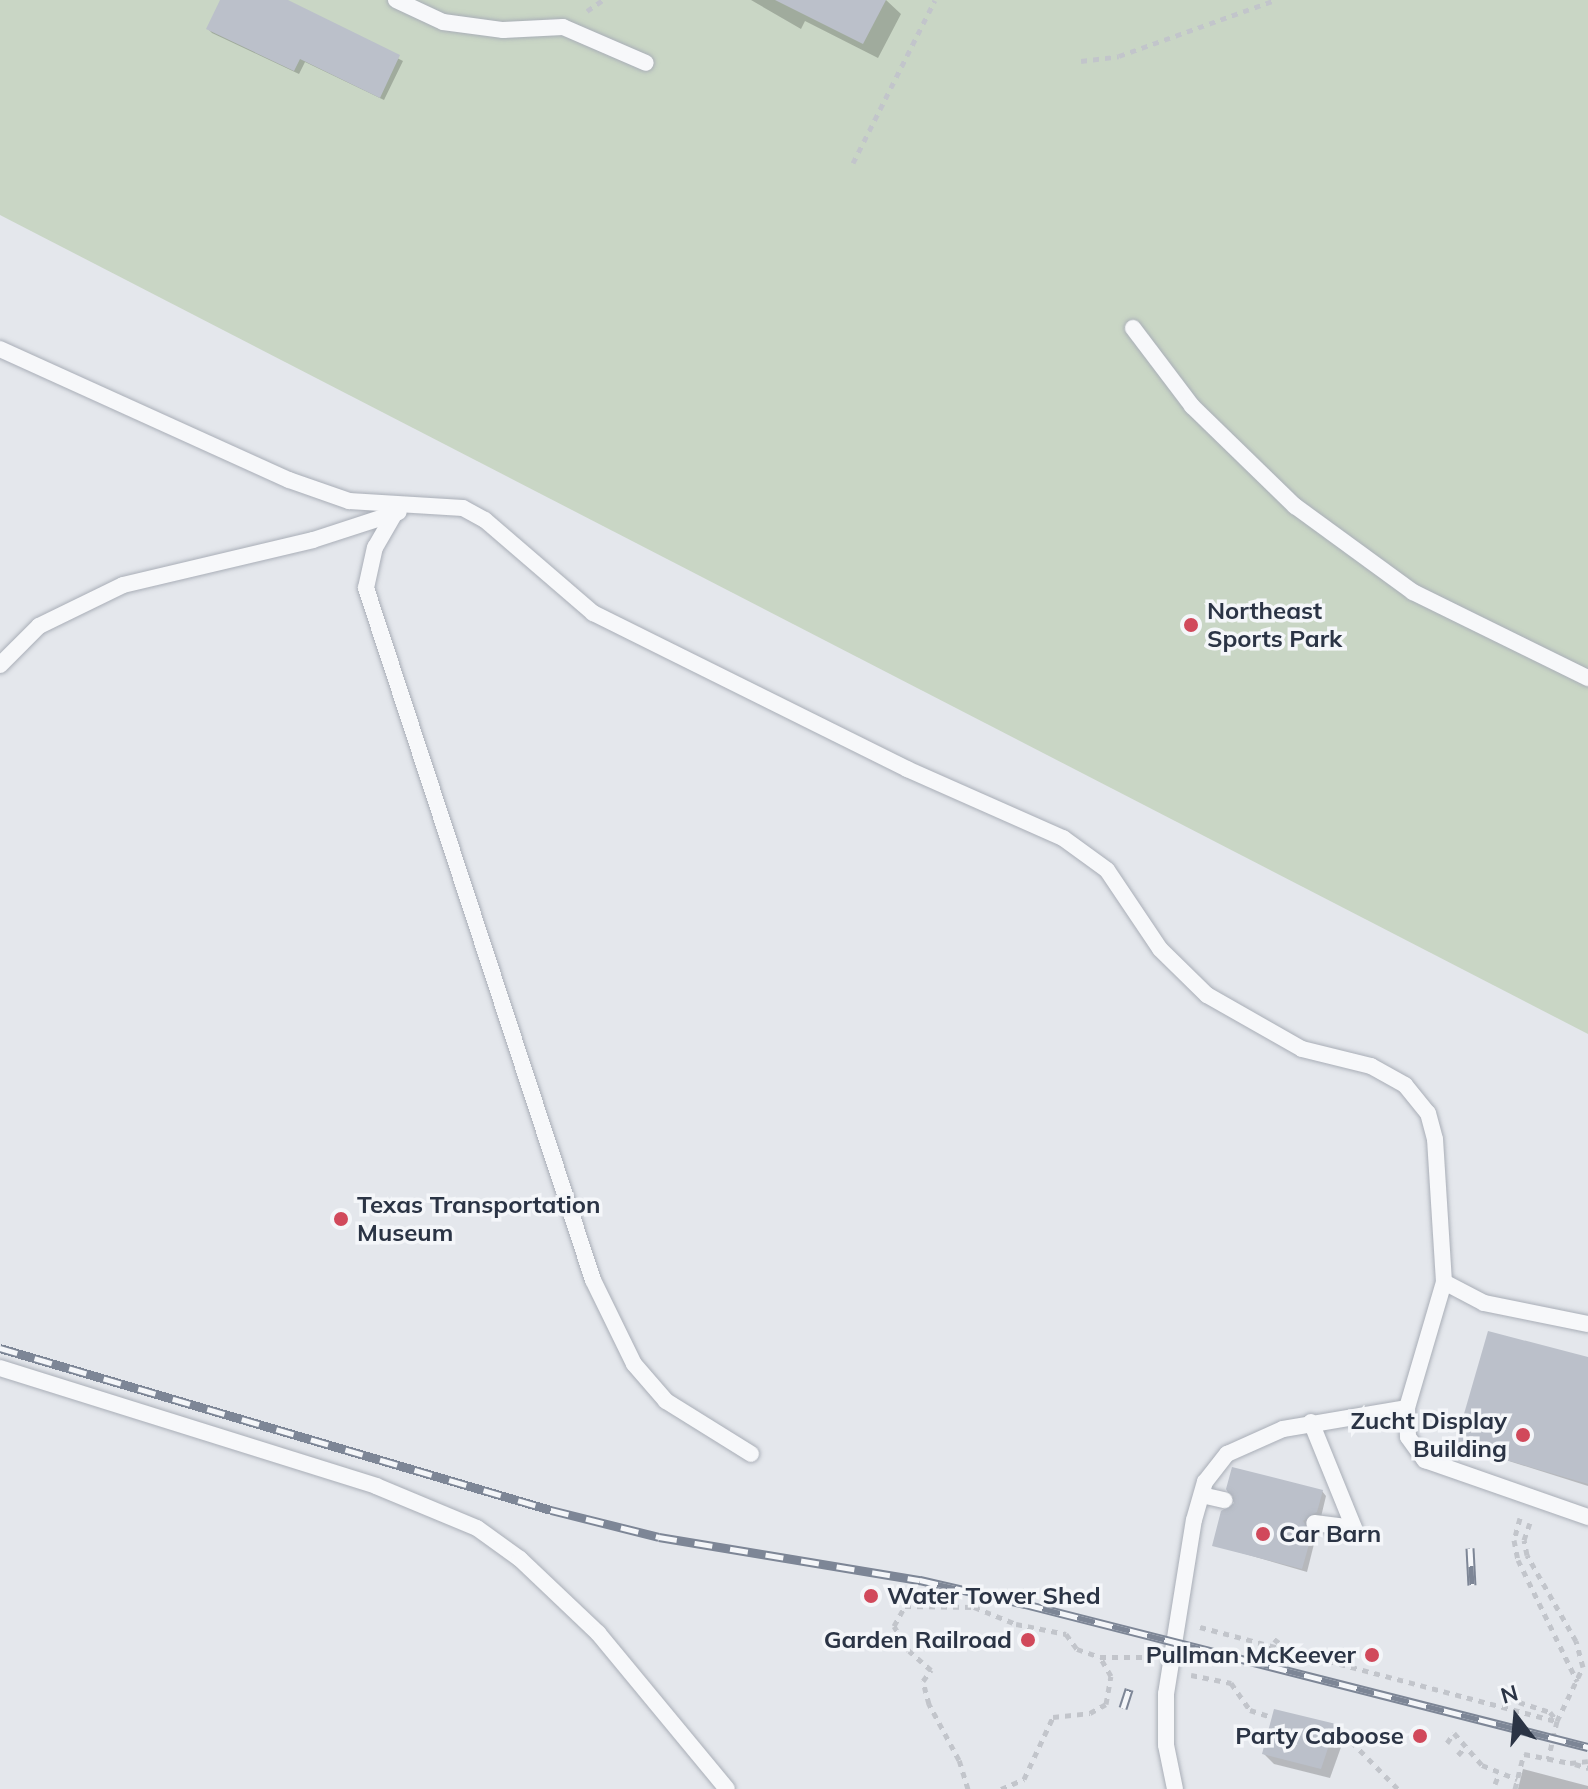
<!DOCTYPE html>
<style>
body{margin:0}
#map{position:relative;width:1588px;height:1789px;overflow:hidden;background:#e4e7ec;font-family:Mulish,sans-serif}
div>[style]{position:absolute}
[style*='--x']{left:calc(var(--x)*1px);top:calc(var(--y)*1px);width:calc(var(--w)*1px);rotate:calc(var(--a)*1deg)}
.green>*{inset:0;background:#c9d6c5}
.shadow>*{inset:0;background:#0003}
.building>*{inset:0;background:#bbc0ca}
.path>*{height:5px;margin-top:-2.5px;transform-origin:0;background:repeating-linear-gradient(90deg,#c2c5cb 0 6px,transparent 0 12px)}
.roads{filter:drop-shadow(0 0 2px #a9aeb7) drop-shadow(0 0 2px #a9aeb7)}
.lane>*{height:16px;margin:-8px;padding:0 8px;transform-origin:8px;border-radius:8px;background:#f7f8fa}
.rail>*{height:9px;margin-top:-4.5px;transform-origin:0;background:repeating-linear-gradient(90deg,#f4f6f9 0 18px,#7d8696 0 36px);box-sizing:border-box;border-block:2px solid #7d8696}
.dots>*{width:22px;height:22px;translate:-50% -50%;box-sizing:border-box;border:4px solid #f4f6f9;border-radius:50%}
span{translate:-50% -50%;white-space:nowrap;text-align:center;line-height:1.15;-webkit-text-stroke:7px #f4f6f9;paint-order:stroke}
.poi-label{font-size:24px;color:#2b3445;font-weight:700}
.left{translate:0 -50%;text-align:left}
.right{translate:-100% -50%;text-align:right}
.north{position:absolute;left:1476px;top:1677px;width:80px;height:80px;-webkit-text-stroke:6px #f4f6f9;paint-order:stroke;rotate:344deg;font-size:22px;font-weight:700;line-height:32px;text-align:center;color:#2b3445}
.north::after{content:'';display:block;margin:auto;width:28px;height:36px;background:#2b3445;clip-path:polygon(50% 0,100% 100%,50% 72%,0 100%)}
</style>
<div id="map">
<div class="green">
<i style="clip-path:polygon(0 0,1588px 0,1588px 1034px,0 215px)"></i>
</div>
<div class="shadow">
<i style="clip-path:polygon(222px 0,282px 0,403px 61px,384px 100px,305px 62px,299px 74px,212px 33px,208px 29px)"></i>
<i style="clip-path:polygon(751px 0,886px 0,901px 14px,878px 58px,805px 21px,801px 29px)"></i>
<i style="clip-path:polygon(1588px 1359px,1588px 1486px,1458px 1445px)"></i>
<i style="clip-path:polygon(1322px 1491px,1326px 1496px,1321px 1517px,1306px 1526px,1315px 1540px,1307px 1572px,1214px 1545px)"></i>
<i style="clip-path:polygon(1335px 1726px,1345px 1736px,1330px 1778px,1274px 1764px,1264px 1754px)"></i>
<i style="clip-path:polygon(1523px 1769px,1588px 1786px,1588px 1789px,1518px 1789px)"></i>
</div>
<div class="building">
<i style="clip-path:polygon(220px 0,288px 0,400px 55px,380px 98px,300px 59px,294px 71px,206px 29px)"></i>
<i style="clip-path:polygon(775px 0,886px 0,863px 44px)"></i>
<i style="clip-path:polygon(1488px 1331px,1588px 1357px,1588px 1484px,1455px 1445px)"></i>
<i style="clip-path:polygon(1232px 1467px,1323px 1490px,1317px 1512px,1303px 1521px,1312px 1534px,1302px 1569px,1212px 1546px,1221px 1511px,1234px 1503px,1226px 1489px)"></i>
<i style="clip-path:polygon(1274px 1709px,1336px 1724px,1321px 1769px,1262px 1754px)"></i>
</div>
<div class="path">
<i style="--x:587;--y:11;--w:19;--a:-35"></i>
<i style="--x:1081;--y:61;--w:38;--a:-7"></i>
<i style="--x:1119;--y:56;--w:166;--a:-19.7"></i>
<i style="--x:853;--y:163;--w:182;--a:-63.3"></i>
<i style="--x:1433;--y:1422;--w:29;--a:6"></i>
<i style="--x:1520;--y:1518;--w:23;--a:105"></i>
<i style="--x:1514;--y:1540;--w:20;--a:79"></i>
<i style="--x:1518;--y:1560;--w:135;--a:64"></i>
<i style="--x:1200;--y:1627;--w:369;--a:14.8"></i>
<i style="--x:1557;--y:1721;--w:60;--a:-64.3"></i>
<i style="--x:1583;--y:1667;--w:27;--a:-105"></i>
<i style="--x:1576;--y:1641;--w:99;--a:-119.7"></i>
<i style="--x:1527;--y:1555;--w:15;--a:-101"></i>
<i style="--x:1524;--y:1540;--w:18;--a:-71"></i>
<i style="--x:1274;--y:1639;--w:20;--a:37"></i>
<i style="--x:1312;--y:1649;--w:21;--a:37"></i>
<i style="--x:1191;--y:1675;--w:41;--a:11.3"></i>
<i style="--x:1231;--y:1683;--w:33;--a:55"></i>
<i style="--x:1250;--y:1710;--w:23;--a:18"></i>
<i style="--x:1519;--y:1702;--w:33;--a:18"></i>
<i style="--x:1550;--y:1712;--w:11;--a:52"></i>
<i style="--x:1557;--y:1721;--w:39;--a:103"></i>
<i style="--x:1334;--y:1731;--w:9;--a:13"></i>
<i style="--x:1343;--y:1733;--w:78;--a:45.5"></i>
<i style="--x:1447;--y:1743;--w:12;--a:-55"></i>
<i style="--x:1454;--y:1733;--w:43;--a:48.8"></i>
<i style="--x:1482;--y:1765;--w:38;--a:22"></i>
<i style="--x:1458;--y:1755;--w:12;--a:-48"></i>
<i style="--x:1575;--y:1764;--w:14;--a:17"></i>
<i style="--x:1495;--y:1784;--w:11;--a:-68"></i>
<i style="--x:968;--y:1789;--w:30;--a:-107"></i>
<i style="--x:959;--y:1760;--w:64;--a:-118.2"></i>
<i style="--x:929;--y:1704;--w:24;--a:-105"></i>
<i style="--x:923;--y:1681;--w:14;--a:-54"></i>
<i style="--x:931;--y:1670;--w:29;--a:-139"></i>
<i style="--x:909;--y:1651;--w:29;--a:-121"></i>
<i style="--x:894;--y:1626;--w:23;--a:-61"></i>
<i style="--x:905;--y:1606;--w:69;--a:0.8"></i>
<i style="--x:974;--y:1607;--w:45;--a:22"></i>
<i style="--x:1016;--y:1624;--w:51;--a:11.3"></i>
<i style="--x:1066;--y:1634;--w:19;--a:54"></i>
<i style="--x:1077;--y:1649;--w:24;--a:19"></i>
<i style="--x:1100;--y:1657;--w:48;--a:0"></i>
<i style="--x:1001;--y:1789;--w:25;--a:-23"></i>
<i style="--x:1024;--y:1779;--w:68;--a:-64.9"></i>
<i style="--x:1053;--y:1717;--w:37;--a:-6"></i>
<i style="--x:1090;--y:1713;--w:18;--a:-29"></i>
<i style="--x:1106;--y:1704;--w:28;--a:-80"></i>
<i style="--x:1111;--y:1676;--w:22;--a:-120"></i>
<i style="--x:1515;--y:1789;--w:36;--a:-76"></i>
<i style="--x:1524;--y:1754;--w:47;--a:11.1"></i>
<i style="--x:1570;--y:1763;--w:18;--a:-6"></i>
</div>
<div class="roads">
<div class="lane">
<i style="--x:396;--y:0;--w:52;--a:25.1"></i>
<i style="--x:443;--y:22;--w:61;--a:7.6"></i>
<i style="--x:503;--y:30;--w:60;--a:-2.9"></i>
<i style="--x:563;--y:27;--w:90;--a:23.4"></i>
<i style="--x:1133;--y:328;--w:98;--a:52.9"></i>
<i style="--x:1192;--y:406;--w:144;--a:44.2"></i>
<i style="--x:1295;--y:506;--w:146;--a:36.1"></i>
<i style="--x:1413;--y:592;--w:195;--a:26.2"></i>
<i style="--x:0;--y:349;--w:317;--a:24.4"></i>
<i style="--x:289;--y:480;--w:64;--a:19.3"></i>
<i style="--x:349;--y:501;--w:114;--a:3.5"></i>
<i style="--x:463;--y:508;--w:25;--a:29"></i>
<i style="--x:485;--y:520;--w:143;--a:40.7"></i>
<i style="--x:593;--y:613;--w:351;--a:26.4"></i>
<i style="--x:907;--y:769;--w:171;--a:23.9"></i>
<i style="--x:1063;--y:838;--w:54;--a:36"></i>
<i style="--x:1107;--y:870;--w:95;--a:56.1"></i>
<i style="--x:1160;--y:949;--w:66;--a:44.4"></i>
<i style="--x:1207;--y:995;--w:109;--a:29.6"></i>
<i style="--x:1302;--y:1049;--w:71;--a:13.8"></i>
<i style="--x:1371;--y:1066;--w:39;--a:29"></i>
<i style="--x:1405;--y:1085;--w:36;--a:51"></i>
<i style="--x:1428;--y:1113;--w:27;--a:75"></i>
<i style="--x:1435;--y:1139;--w:143;--a:86.4"></i>
<i style="--x:1444;--y:1282;--w:131;--a:106.4"></i>
<i style="--x:395;--y:513;--w:39;--a:120"></i>
<i style="--x:375;--y:547;--w:42;--a:102.4"></i>
<i style="--x:366;--y:588;--w:728;--a:71.84"></i>
<i style="--x:593;--y:1280;--w:93;--a:64"></i>
<i style="--x:634;--y:1364;--w:49;--a:49.1"></i>
<i style="--x:666;--y:1401;--w:100;--a:31.9"></i>
<i style="--x:0;--y:665;--w:55;--a:-45"></i>
<i style="--x:39;--y:626;--w:93;--a:-26"></i>
<i style="--x:123;--y:585;--w:195;--a:-13.3"></i>
<i style="--x:313;--y:540;--w:90;--a:-18"></i>
<i style="--x:1444;--y:1282;--w:45;--a:27.7"></i>
<i style="--x:1484;--y:1303;--w:106;--a:11.4"></i>
<i style="--x:0;--y:1368;--w:394;--a:17.4"></i>
<i style="--x:376;--y:1486;--w:109;--a:22.6"></i>
<i style="--x:477;--y:1528;--w:53;--a:35.8"></i>
<i style="--x:520;--y:1559;--w:108;--a:43.5"></i>
<i style="--x:598;--y:1633;--w:202;--a:50.4"></i>
<i style="--x:1311;--y:1422;--w:114;--a:67.9"></i>
<i style="--x:1354;--y:1528;--w:40;--a:-172.9"></i>
<i style="--x:1202;--y:1495;--w:23;--a:13"></i>
<i style="--x:1175;--y:1789;--w:45;--a:-101.6"></i>
<i style="--x:1166;--y:1745;--w:51;--a:-90"></i>
<i style="--x:1166;--y:1694;--w:176;--a:-80.9"></i>
<i style="--x:1194;--y:1520;--w:40;--a:-74"></i>
<i style="--x:1205;--y:1482;--w:36;--a:-52"></i>
<i style="--x:1227;--y:1454;--w:61;--a:-24.1"></i>
<i style="--x:1283;--y:1429;--w:126;--a:-9.6"></i>
<i style="--x:1407;--y:1408;--w:29;--a:88"></i>
<i style="--x:1408;--y:1437;--w:29;--a:54"></i>
<i style="--x:1425;--y:1460;--w:173;--a:19.3"></i>
</div>
</div>
<div class="rail">
<i style="--x:0;--y:1348;--w:574;--a:16.38"></i>
<i style="--x:551;--y:1510;--w:111;--a:14"></i>
<i style="--x:659;--y:1537;--w:265;--a:9.4"></i>
<i style="--x:920;--y:1580;--w:108;--a:12.9"></i>
<i style="--x:1025;--y:1604;--w:581;--a:14.25"></i>
<i style="--x:1470;--y:1548;--w:37;--a:87"></i>
<i style="--x:1123;--y:1708;--w:20;--a:-72"></i>
</div>
<div class="dots">
<i style="left:1191px;top:625px;background:#d1495b"></i>
<i style="left:341px;top:1219px;background:#d1495b"></i>
<i style="left:1523px;top:1435px;background:#d1495b"></i>
<i style="left:1263px;top:1534px;background:#d1495b"></i>
<i style="left:871px;top:1596px;background:#d1495b"></i>
<i style="left:1028px;top:1640px;background:#d1495b"></i>
<i style="left:1372px;top:1655px;background:#d1495b"></i>
<i style="left:1420px;top:1736px;background:#d1495b"></i>
</div>
<div class="poi-label">
<span class="left" style="left:1207px;top:625px">Northeast<br>Sports Park</span>
<span class="left" style="left:357px;top:1219px">Texas Transportation<br>Museum</span>
<span class="right" style="left:1507px;top:1435px">Zucht Display<br>Building</span>
<span class="left" style="left:1279px;top:1534px">Car Barn</span>
<span class="left" style="left:887px;top:1596px">Water Tower Shed</span>
<span class="right" style="left:1012px;top:1640px">Garden Railroad</span>
<span class="right" style="left:1356px;top:1655px">Pullman McKeever</span>
<span class="right" style="left:1404px;top:1736px">Party Caboose</span>
</div>
<div class="north">N</div>
</div>
